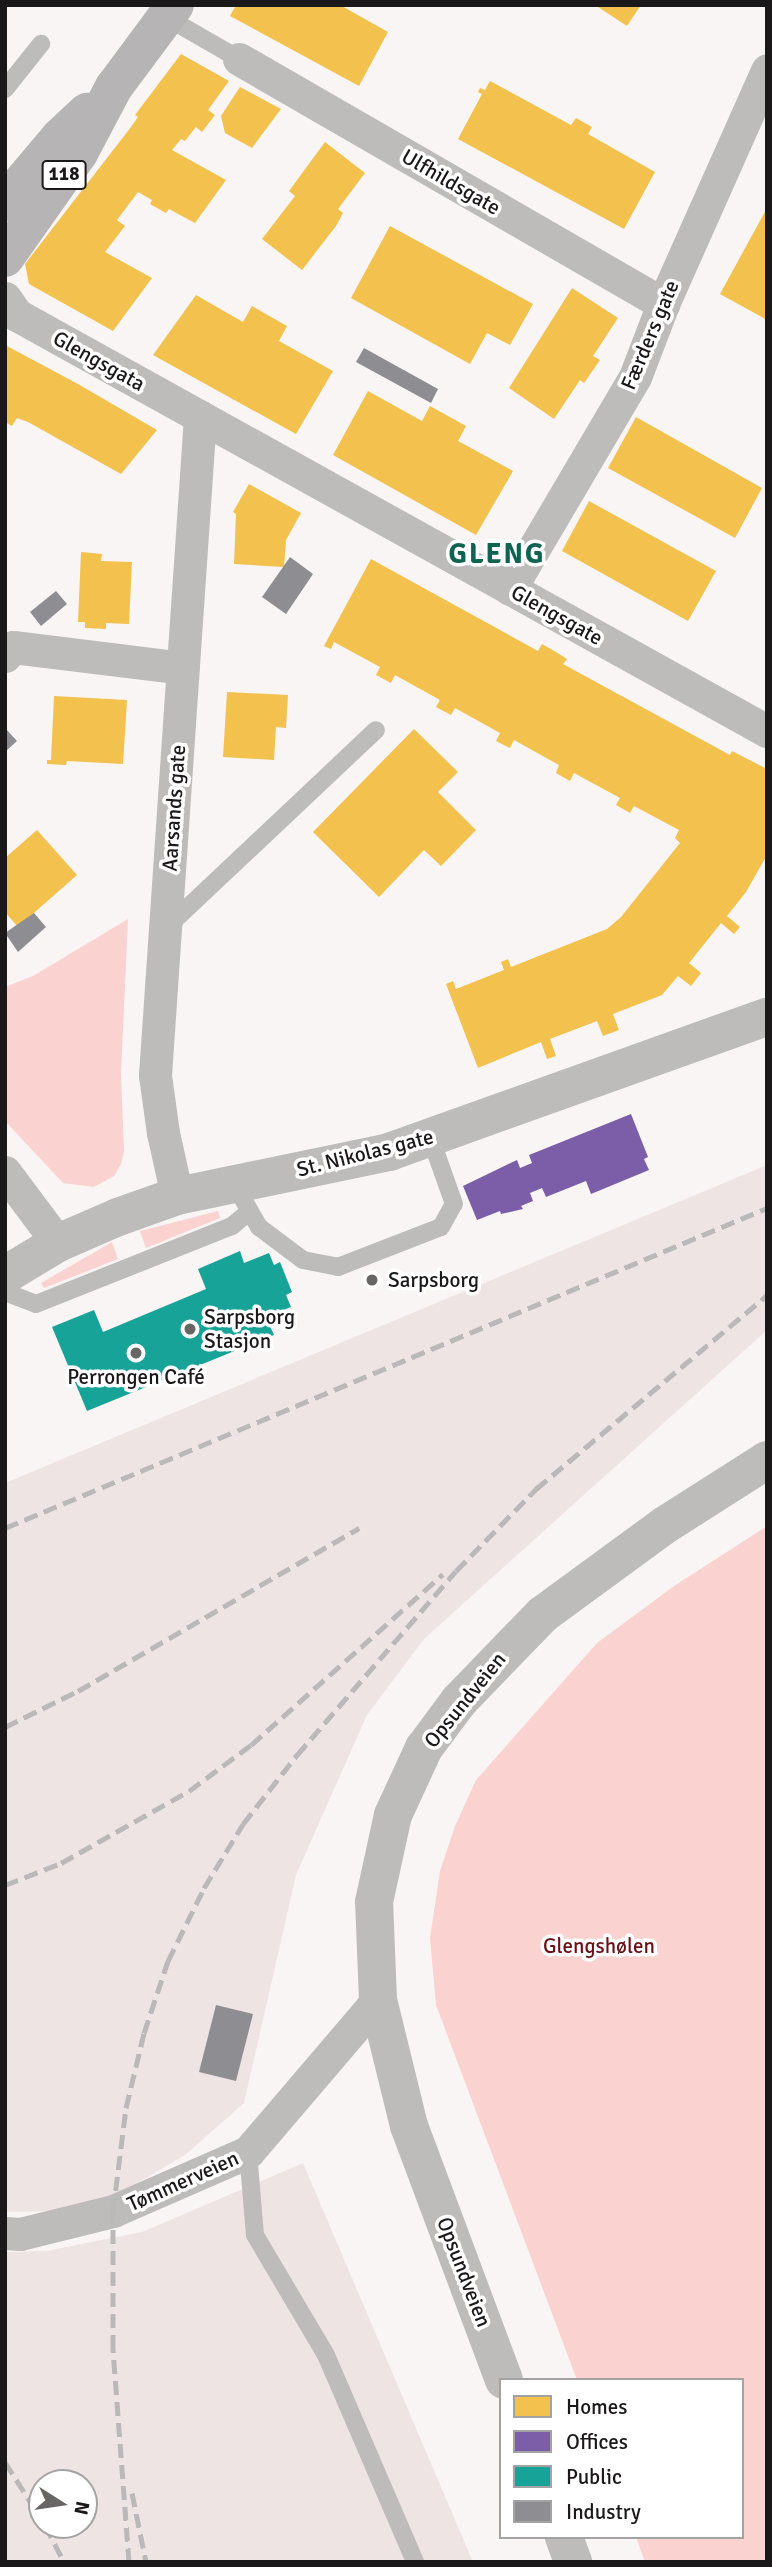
<!DOCTYPE html>
<meta charset="utf-8">
<style>
body{margin:0}
#map{position:relative;width:772px;height:2567px;overflow:hidden;background:#f9f5f5;font-family:Signika,sans-serif}
div>[style]{position:absolute}
[style*='--x']{left:calc(var(--x)*1px);top:calc(var(--y)*1px);width:calc(var(--w)*1px);rotate:calc(var(--a)*1deg)}
.built>*{inset:0;background:#efe4e4}
.green>*{inset:0;background:#fad3d0}
.homes>*{inset:0;background:#f2c14e}
.offices>*{inset:0;background:#7b5ea7}
.public>*{inset:0;background:#17a398}
.industry>*{inset:0;background:#8d8d92}
.service>*{height:18px;margin:-9px;padding:0 9px;transform-origin:9px;border-radius:9px;background:#bebcbb}
.minor>*{height:33px;margin:-16.5px;padding:0 16.5px;transform-origin:16.5px;border-radius:16.5px;background:#bebcbb}
.tertiary>*{height:38px;margin:-19px;padding:0 19px;transform-origin:19px;border-radius:19px;background:#bebcbb}
.primary>*{height:38px;margin:-19px;padding:0 19px;transform-origin:19px;border-radius:19px;background:#b6b4b4}
.rail>*{height:5px;margin-top:-2.5px;transform-origin:0;background:repeating-linear-gradient(90deg,#bab8b8 0 14px,transparent 0 21px)}
.dots>*{width:19px;height:19px;translate:-50% -50%;box-sizing:border-box;border:4px solid #fff;border-radius:50%}
span{translate:-50% -50%;white-space:nowrap;text-align:center;line-height:1.15;-webkit-text-stroke:7px #fff;paint-order:stroke}
.shield-label span{padding:2px 5px;background:#fff;border:2px solid;border-radius:5px;-webkit-text-stroke-width:0}
.shield-label{font-size:19px;color:#1a1818;font-weight:700}
.street-label{font-size:21px;color:#1a1818}
.poi-label{font-size:21px;color:#1a1818}
.left{translate:0 -50%;text-align:left}
.park-label{font-size:21px;color:#6a1116}
.district-label{font-size:28px;color:#0f6351;font-weight:700;letter-spacing:2px}
.frame{position:absolute;inset:0;border:7px solid #1a1818;pointer-events:none}
.legend{position:absolute;left:499px;top:2378px;width:245px;height:161px;box-sizing:border-box;background:#fff;border:2px solid #a3a3a3;margin:0;padding:9px 12px;list-style:none;font-size:21px;color:#1a1818}
.legend li{display:flex;align-items:center;gap:14px;height:35px}
.legend b{width:35px;border:2px solid #a3a3a3}
.north{position:absolute;left:28px;top:2469px;width:70px;height:70px;box-sizing:border-box;background:#fff;border:2px solid #a3a3a3;border-radius:50%;rotate:102deg;font-size:19px;font-weight:700;line-height:28px;text-align:center;color:#1a1818}
.north::after{content:'';display:block;margin:auto;width:24px;height:32px;background:#686565;clip-path:polygon(50% 0,100% 100%,50% 72%,0 100%)}
</style>
<div id="map">
<div class="built">
<i style="clip-path:polygon(767px 1165px,767px 1330px,424px 1639px,367px 1715px,296px 1875px,244px 2103px,185px 2155px,126px 2190px,63px 2211px,5px 2212px,5px 1483px)"></i>
<i style="clip-path:polygon(evenodd,303px 2163px,473px 2562px,5px 2562px,5px 2252px,46px 2251px,142px 2232px,303px 2163px,42px 2483px,84px 2483px,84px 2525px,42px 2525px,42px 2483px)"></i>
</div>
<div class="green">
<i style="clip-path:polygon(128px 919px,121px 1074px,124px 1151px,121px 1164px,114px 1176px,94px 1187px,63px 1183px,5px 1121px,5px 987px,33px 976px)"></i>
<i style="clip-path:polygon(218px 1211px,220px 1218px,146px 1248px,140px 1231px)"></i>
<i style="clip-path:polygon(112px 1242px,118px 1259px,44px 1288px,41px 1283px)"></i>
<i style="clip-path:polygon(767px 1526px,767px 2562px,645px 2562px,636px 2537px,742px 2537px,742px 2380px,577px 2380px,436px 2005px,430px 1938px,440px 1871px,455px 1826px,476px 1780px,597px 1643px,674px 1586px)"></i>
</div>
<div class="homes">
<i style="clip-path:polygon(236px 5px,340px 5px,388px 32px,359px 86px,230px 16px)"></i>
<i style="clip-path:polygon(595px 5px,641px 5px,627px 26px)"></i>
<i style="clip-path:polygon(181px 54px,229px 81px,208px 110px,215px 115px,202px 132px,196px 127px,185px 141px,181px 139px,172px 150px,226px 180px,195px 223px,169px 209px,166px 213px,150px 204px,152px 200px,138px 192px,117px 220px,125px 226px,105px 252px,152px 278px,113px 331px,29px 284px,25px 264px,131px 127px,138px 117px,135px 115px)"></i>
<i style="clip-path:polygon(490px 81px,571px 125px,576px 118px,592px 127px,588px 134px,655px 172px,624px 229px,458px 139px,482px 94px,478px 92px,480px 88px,485px 90px)"></i>
<i style="clip-path:polygon(240px 87px,281px 109px,252px 148px,225px 133px,221px 116px)"></i>
<i style="clip-path:polygon(325px 142px,365px 173px,338px 209px,343px 213px,336px 226px,302px 270px,262px 239px,295px 196px,289px 191px)"></i>
<i style="clip-path:polygon(767px 208px,767px 320px,720px 294px)"></i>
<i style="clip-path:polygon(390px 226px,533px 304px,510px 345px,487px 333px,470px 364px,351px 298px)"></i>
<i style="clip-path:polygon(572px 288px,618px 318px,593px 356px,600px 360px,584px 383px,580px 380px,554px 419px,509px 388px)"></i>
<i style="clip-path:polygon(196px 295px,243px 322px,252px 306px,287px 326px,279px 341px,333px 371px,296px 434px,153px 355px)"></i>
<i style="clip-path:polygon(5px 345px,78px 384px,157px 430px,121px 474px,28px 422px,17px 418px,12px 426px,5px 422px)"></i>
<i style="clip-path:polygon(368px 391px,422px 421px,430px 406px,466px 426px,458px 441px,513px 471px,476px 535px,333px 455px)"></i>
<i style="clip-path:polygon(636px 417px,762px 488px,735px 538px,608px 468px)"></i>
<i style="clip-path:polygon(249px 484px,301px 513px,286px 540px,284px 567px,234px 564px,236px 514px,233px 512px)"></i>
<i style="clip-path:polygon(589px 501px,716px 571px,688px 621px,562px 551px)"></i>
<i style="clip-path:polygon(81px 552px,102px 554px,101px 561px,132px 562px,129px 624px,106px 623px,106px 629px,85px 628px,85px 622px,78px 622px)"></i>
<i style="clip-path:polygon(371px 559px,538px 651px,542px 644px,556px 652px,567px 659px,563px 664px,730px 755px,732px 751px,767px 769px,767px 855px,746px 892px,727px 916px,740px 927px,734px 934px,721px 923px,689px 963px,701px 973px,691px 986px,678px 976px,662px 995px,613px 1014px,619px 1030px,603px 1036px,597px 1021px,550px 1039px,556px 1056px,547px 1059px,541px 1042px,478px 1068px,446px 984px,453px 981px,456px 989px,504px 970px,501px 962px,508px 959px,511px 967px,607px 929px,621px 917px,680px 843px,675px 838px,679px 830px,634px 806px,630px 813px,616px 805px,620px 798px,574px 773px,570px 781px,556px 773px,559px 765px,514px 740px,510px 748px,496px 741px,500px 733px,455px 708px,451px 715px,436px 707px,440px 700px,395px 675px,391px 683px,376px 675px,380px 667px,334px 642px,331px 649px,324px 646px)"></i>
<i style="clip-path:polygon(227px 692px,288px 695px,286px 728px,276px 727px,274px 760px,223px 757px)"></i>
<i style="clip-path:polygon(54px 696px,127px 700px,123px 764px,67px 761px,66px 765px,47px 764px,47px 760px,51px 760px)"></i>
<i style="clip-path:polygon(414px 729px,458px 772px,438px 792px,476px 830px,441px 866px,424px 850px,379px 897px,313px 832px)"></i>
<i style="clip-path:polygon(37px 830px,77px 875px,18px 927px,5px 912px,5px 858px)"></i>
</div>
<div class="offices">
<i style="clip-path:polygon(631px 1114px,648px 1157px,644px 1159px,649px 1170px,591px 1194px,586px 1181px,546px 1197px,542px 1188px,530px 1193px,533px 1201px,521px 1206px,523px 1209px,501px 1214px,500px 1211px,477px 1220px,463px 1186px,517px 1160px,520px 1168px,532px 1163px,529px 1155px)"></i>
</div>
<div class="public">
<i style="clip-path:polygon(240px 1251px,244px 1263px,269px 1253px,274px 1265px,280px 1262px,292px 1292px,286px 1295px,291px 1307px,266px 1317px,274px 1335px,87px 1411px,52px 1327px,94px 1310px,103px 1332px,206px 1289px,198px 1269px)"></i>
</div>
<div class="industry">
<i style="clip-path:polygon(364px 348px,438px 389px,431px 403px,356px 362px)"></i>
<i style="clip-path:polygon(290px 557px,313px 574px,286px 614px,262px 597px)"></i>
<i style="clip-path:polygon(56px 591px,67px 604px,41px 626px,30px 612px)"></i>
<i style="clip-path:polygon(5px 728px,17px 741px,5px 752px)"></i>
<i style="clip-path:polygon(34px 913px,46px 927px,18px 952px,5px 933px)"></i>
<i style="clip-path:polygon(216px 2005px,253px 2014px,236px 2081px,199px 2072px)"></i>
</div>
<div class="service">
<i style="--x:166;--y:17;--w:84;--a:29.9"></i>
<i style="--x:5;--y:89;--w:58;--a:-51.3"></i>
<i style="--x:167;--y:927;--w:287;--a:-43.3"></i>
<i style="--x:233;--y:1182;--w:52;--a:60"></i>
<i style="--x:259;--y:1227;--w:55;--a:36.9"></i>
<i style="--x:303;--y:1260;--w:36;--a:11"></i>
<i style="--x:338;--y:1267;--w:110;--a:-21.2"></i>
<i style="--x:441;--y:1227;--w:26;--a:-61"></i>
<i style="--x:454;--y:1204;--w:69;--a:-109.5"></i>
<i style="--x:5;--y:1292;--w:33;--a:21"></i>
<i style="--x:36;--y:1304;--w:211;--a:-21.7"></i>
<i style="--x:232;--y:1226;--w:23;--a:-40"></i>
<i style="--x:248;--y:2152;--w:83;--a:85.2"></i>
<i style="--x:255;--y:2235;--w:139;--a:59.4"></i>
<i style="--x:326;--y:2355;--w:225;--a:66.7"></i>
</div>
<div class="minor">
<i style="--x:239;--y:59;--w:490;--a:30"></i>
<i style="--x:5;--y:298;--w:21;--a:55"></i>
<i style="--x:17;--y:315;--w:858;--a:29.02"></i>
<i style="--x:510;--y:589;--w:246;--a:-59.5"></i>
<i style="--x:635;--y:377;--w:78;--a:-69"></i>
<i style="--x:663;--y:304;--w:256;--a:-66"></i>
<i style="--x:5;--y:656;--w:12;--a:-48"></i>
<i style="--x:13;--y:647;--w:171;--a:7"></i>
<i style="--x:5;--y:1172;--w:89;--a:53.3"></i>
<i style="--x:177;--y:1196;--w:65;--a:-102.5"></i>
<i style="--x:163;--y:1133;--w:59;--a:-97.9"></i>
<i style="--x:155;--y:1075;--w:660;--a:-86.09"></i>
<i style="--x:5;--y:2233;--w:15;--a:4"></i>
<i style="--x:20;--y:2234;--w:96;--a:-13.9"></i>
<i style="--x:113;--y:2211;--w:147;--a:-23.6"></i>
<i style="--x:248;--y:2152;--w:200;--a:-49.5"></i>
</div>
<div class="tertiary">
<i style="--x:5;--y:1275;--w:62;--a:-31.1"></i>
<i style="--x:58;--y:1243;--w:65;--a:-23.4"></i>
<i style="--x:118;--y:1217;--w:63;--a:-19.6"></i>
<i style="--x:177;--y:1196;--w:217;--a:-11.7"></i>
<i style="--x:389;--y:1152;--w:401;--a:-19.7"></i>
<i style="--x:504;--y:2380;--w:271;--a:-110.5"></i>
<i style="--x:409;--y:2126;--w:130;--a:-103.8"></i>
<i style="--x:378;--y:2000;--w:98;--a:-92.3"></i>
<i style="--x:374;--y:1902;--w:89;--a:-77.7"></i>
<i style="--x:393;--y:1815;--w:74;--a:-65.2"></i>
<i style="--x:424;--y:1748;--w:59;--a:-53.3"></i>
<i style="--x:459;--y:1701;--w:120;--a:-46"></i>
<i style="--x:542;--y:1615;--w:152;--a:-36.2"></i>
<i style="--x:665;--y:1525;--w:121;--a:-32.5"></i>
<i style="--x:564;--y:2537;--w:27;--a:70"></i>
</div>
<div class="primary">
<i style="--x:5;--y:202;--w:85;--a:-49.8"></i>
<i style="--x:60;--y:137;--w:37;--a:-43"></i>
<i style="--x:5;--y:258;--w:128;--a:-54.8"></i>
<i style="--x:79;--y:153;--w:75;--a:-62.1"></i>
<i style="--x:114;--y:87;--w:102;--a:-53.4"></i>
</div>
<div class="rail">
<i style="--x:536;--y:1489;--w:302;--a:-40"></i>
<i style="--x:5;--y:1528;--w:826;--a:-22.78"></i>
<i style="--x:5;--y:1727;--w:81;--a:-26.3"></i>
<i style="--x:78;--y:1691;--w:325;--a:-30.1"></i>
<i style="--x:5;--y:1885;--w:60;--a:-21.4"></i>
<i style="--x:61;--y:1863;--w:147;--a:-29.4"></i>
<i style="--x:189;--y:1791;--w:77;--a:-36.6"></i>
<i style="--x:251;--y:1745;--w:257;--a:-41.7"></i>
<i style="--x:5;--y:2462;--w:69;--a:57.5"></i>
<i style="--x:132;--y:2493;--w:70;--a:78.5"></i>
<i style="--x:45;--y:2525;--w:42;--a:62.8"></i>
<i style="--x:129;--y:2562;--w:215;--a:-94.3"></i>
<i style="--x:113;--y:2348;--w:137;--a:-90"></i>
<i style="--x:113;--y:2211;--w:104;--a:-82.8"></i>
<i style="--x:126;--y:2108;--w:77;--a:-76.5"></i>
<i style="--x:144;--y:2033;--w:76;--a:-71.6"></i>
<i style="--x:168;--y:1961;--w:81;--a:-63.7"></i>
<i style="--x:204;--y:1888;--w:75;--a:-58.6"></i>
<i style="--x:243;--y:1824;--w:88;--a:-52"></i>
<i style="--x:297;--y:1755;--w:243;--a:-49.2"></i>
<i style="--x:456;--y:1571;--w:123;--a:-45.7"></i>
</div>
<div class="dots">
<i style="left:372px;top:1280px;background:#686565"></i>
<i style="left:190px;top:1329px;background:#686565"></i>
<i style="left:136px;top:1353px;background:#686565"></i>
</div>
<div class="shield-label">
<span style="left:64px;top:175px">118</span>
</div>
<div class="street-label">
<span style="left:451px;top:182px;rotate:30deg">Ulfhildsgate</span>
<span style="left:650px;top:335px;rotate:-67deg">Færders gate</span>
<span style="left:99px;top:361px;rotate:29deg">Glengsgata</span>
<span style="left:557px;top:615px;rotate:29deg">Glengsgate</span>
<span style="left:174px;top:808px;rotate:-86deg">Aarsands gate</span>
<span style="left:365px;top:1153px;rotate:-14deg">St. Nikolas gate</span>
<span style="left:465px;top:1700px;rotate:-51deg">Opsundveien</span>
<span style="left:183px;top:2181px;rotate:-24deg">Tømmerveien</span>
<span style="left:464px;top:2272px;rotate:69deg">Opsundveien</span>
</div>
<div class="poi-label">
<span class="left" style="left:388px;top:1280px">Sarpsborg</span>
<span class="left" style="left:204px;top:1329px">Sarpsborg<br>Stasjon</span>
<span style="left:136px;top:1377px">Perrongen Café</span>
</div>
<div class="park-label">
<span style="left:599px;top:1946px">Glengshølen</span>
</div>
<div class="district-label">
<span style="left:497px;top:554px">GLENG</span>
</div>
<div class="frame"></div>
<ul class="legend">
<li><b style="height:19px;background:#f2c14e"></b>Homes</li>
<li><b style="height:19px;background:#7b5ea7"></b>Offices</li>
<li><b style="height:19px;background:#17a398"></b>Public</li>
<li><b style="height:19px;background:#8d8d92"></b>Industry</li>
</ul>
<div class="north">N</div>
</div>
